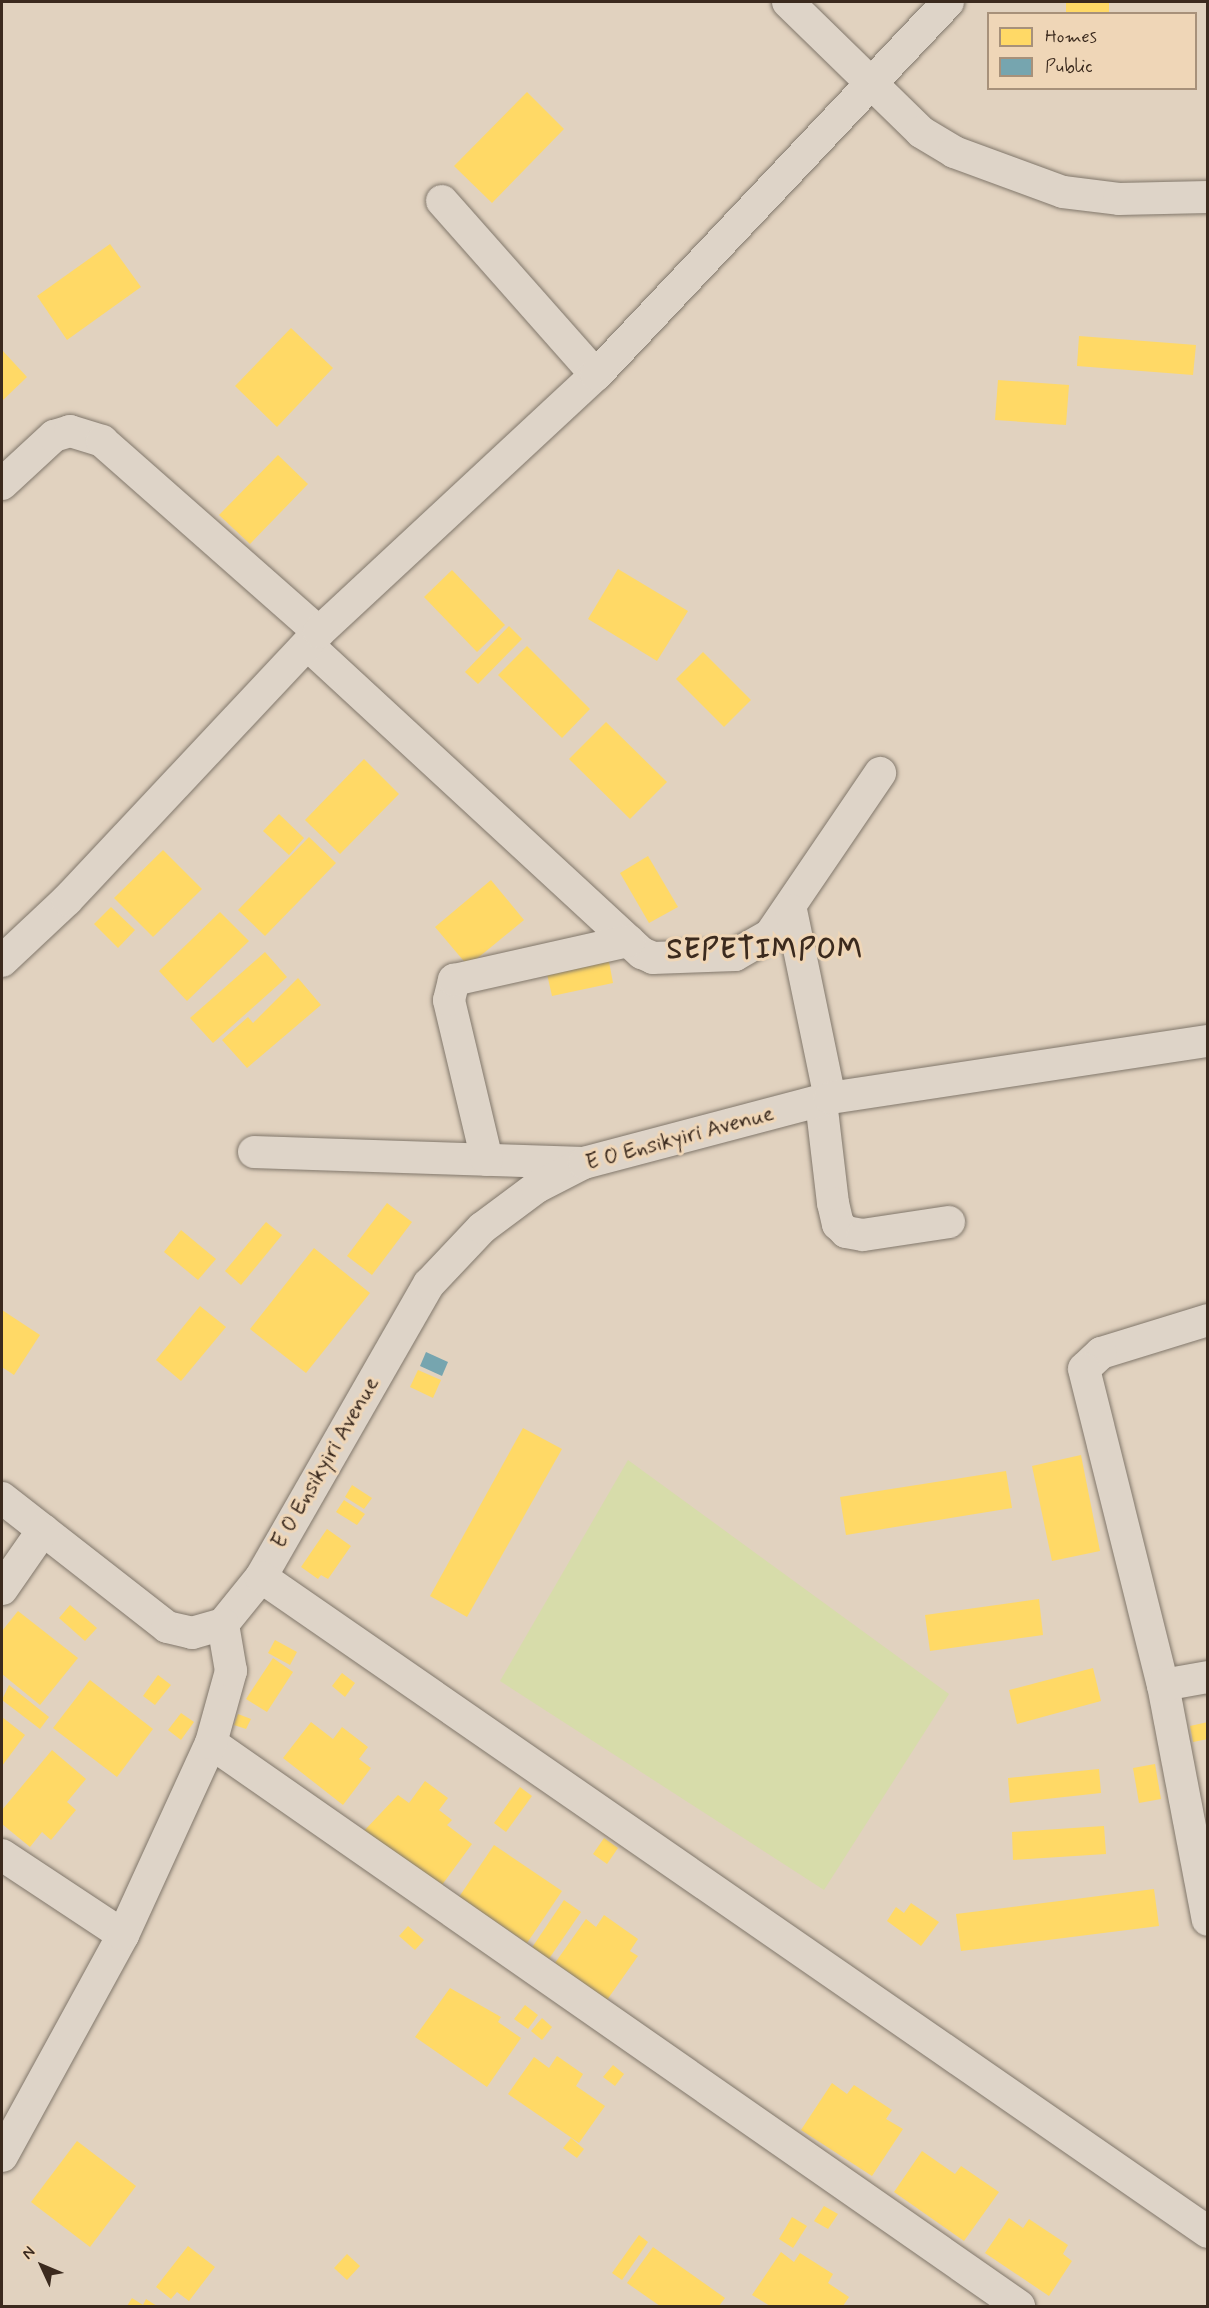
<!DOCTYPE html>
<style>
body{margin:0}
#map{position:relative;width:1209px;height:2308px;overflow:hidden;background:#e1d2bf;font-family:Mynerve,sans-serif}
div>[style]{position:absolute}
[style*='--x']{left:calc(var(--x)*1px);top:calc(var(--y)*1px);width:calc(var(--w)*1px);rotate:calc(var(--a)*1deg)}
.green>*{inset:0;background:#d7dcaa}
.homes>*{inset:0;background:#ffd966}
.public>*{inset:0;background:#76a5af}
.roads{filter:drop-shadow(0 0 2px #81776b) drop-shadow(0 0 2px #81776b)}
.minor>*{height:32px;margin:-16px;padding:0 16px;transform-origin:16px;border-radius:16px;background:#ded4c8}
span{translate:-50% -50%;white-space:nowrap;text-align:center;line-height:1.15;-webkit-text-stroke:6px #efd6b7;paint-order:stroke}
.street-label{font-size:22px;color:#3b2a1e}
.district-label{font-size:28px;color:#3b2a1e;font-weight:700;letter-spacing:1.5px}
.frame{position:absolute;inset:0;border:3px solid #3b2a1e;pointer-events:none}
.legend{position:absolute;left:987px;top:12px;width:210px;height:78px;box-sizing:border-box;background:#efd6b7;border:2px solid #a7917a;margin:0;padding:8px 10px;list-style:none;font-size:18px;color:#3b2a1e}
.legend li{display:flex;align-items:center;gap:12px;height:30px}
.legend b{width:30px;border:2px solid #a7917a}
.north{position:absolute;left:12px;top:2236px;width:60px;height:60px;-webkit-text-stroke:4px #efd6b7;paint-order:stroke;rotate:314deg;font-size:16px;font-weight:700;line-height:24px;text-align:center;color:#3b2a1e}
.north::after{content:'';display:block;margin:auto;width:21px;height:27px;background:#3b2a1e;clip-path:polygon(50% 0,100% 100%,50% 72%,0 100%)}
</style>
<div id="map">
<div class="green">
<i style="clip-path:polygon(628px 1460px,949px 1694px,824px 1890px,500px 1681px)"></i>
</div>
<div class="homes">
<i style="clip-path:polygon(1066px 2px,1109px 2px,1109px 12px,1066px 13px)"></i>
<i style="clip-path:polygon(527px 92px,564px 129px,492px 203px,454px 166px)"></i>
<i style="clip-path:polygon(110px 244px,141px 287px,67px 340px,37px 296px)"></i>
<i style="clip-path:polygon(291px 328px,333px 368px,277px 427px,235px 386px)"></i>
<i style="clip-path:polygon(1079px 336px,1196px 345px,1193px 375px,1077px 366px)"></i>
<i style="clip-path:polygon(2px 350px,27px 377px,2px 401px)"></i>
<i style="clip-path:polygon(998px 380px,1069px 385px,1066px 425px,995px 420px)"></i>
<i style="clip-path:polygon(278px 455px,308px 484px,250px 544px,219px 515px)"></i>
<i style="clip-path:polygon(618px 569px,688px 611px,657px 661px,588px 619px)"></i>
<i style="clip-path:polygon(452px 570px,505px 625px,477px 652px,424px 597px)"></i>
<i style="clip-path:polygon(509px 626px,522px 639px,478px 684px,465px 672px)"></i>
<i style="clip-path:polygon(527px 646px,590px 709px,562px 738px,498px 675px)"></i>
<i style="clip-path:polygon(703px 652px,751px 700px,724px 727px,676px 679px)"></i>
<i style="clip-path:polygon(606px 722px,667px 782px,630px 819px,569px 759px)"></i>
<i style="clip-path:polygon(364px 759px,399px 794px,340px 854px,305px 820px)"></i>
<i style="clip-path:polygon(279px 814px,304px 838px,289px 855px,263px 831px)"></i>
<i style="clip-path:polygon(309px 837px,336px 863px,265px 936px,238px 910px)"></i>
<i style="clip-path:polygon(163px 850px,202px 889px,153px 937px,114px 898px)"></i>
<i style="clip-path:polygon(648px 856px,678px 907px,649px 923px,620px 873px)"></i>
<i style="clip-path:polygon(491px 880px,524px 920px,468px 966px,435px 927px)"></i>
<i style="clip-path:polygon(111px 907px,135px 930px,118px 948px,94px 924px)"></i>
<i style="clip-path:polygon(220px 912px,249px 941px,187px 1001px,159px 971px)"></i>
<i style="clip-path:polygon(607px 951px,613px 983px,552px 996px,545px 965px)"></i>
<i style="clip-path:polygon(265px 952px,287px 977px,213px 1043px,190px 1018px)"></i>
<i style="clip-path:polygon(298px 978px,321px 1005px,247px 1068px,222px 1040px,248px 1017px,253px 1023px)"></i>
<i style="clip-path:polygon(387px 1203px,412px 1222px,372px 1275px,347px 1256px)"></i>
<i style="clip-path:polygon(266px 1222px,282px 1235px,241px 1285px,225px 1271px)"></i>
<i style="clip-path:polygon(181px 1230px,216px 1259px,198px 1280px,164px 1252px)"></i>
<i style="clip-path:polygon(314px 1248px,370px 1293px,306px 1373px,250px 1329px)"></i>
<i style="clip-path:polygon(200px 1306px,226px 1327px,181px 1381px,156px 1360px)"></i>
<i style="clip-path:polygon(2px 1310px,40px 1335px,14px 1375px,2px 1367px)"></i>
<i style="clip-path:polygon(418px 1370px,441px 1380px,433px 1398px,410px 1387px)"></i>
<i style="clip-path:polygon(523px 1428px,562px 1449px,467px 1617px,430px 1596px)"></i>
<i style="clip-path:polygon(1081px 1455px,1100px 1551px,1052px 1561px,1032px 1466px)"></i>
<i style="clip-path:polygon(1006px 1471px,1012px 1508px,846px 1535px,840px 1497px)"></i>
<i style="clip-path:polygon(352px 1485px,372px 1498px,364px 1509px,345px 1497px)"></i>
<i style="clip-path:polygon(344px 1500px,365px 1514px,357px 1525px,336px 1512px)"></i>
<i style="clip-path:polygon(327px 1529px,351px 1546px,328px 1579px,321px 1575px,318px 1579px,301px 1567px)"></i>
<i style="clip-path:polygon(1039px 1599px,1043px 1635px,930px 1651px,925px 1615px)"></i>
<i style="clip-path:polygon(70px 1605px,97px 1628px,85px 1641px,59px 1618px)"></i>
<i style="clip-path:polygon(18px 1611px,78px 1658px,40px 1705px,2px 1674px,2px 1631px)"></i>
<i style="clip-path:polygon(275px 1640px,297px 1652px,290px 1665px,268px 1653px)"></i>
<i style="clip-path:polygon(273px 1658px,293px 1672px,267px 1712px,246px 1699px)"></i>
<i style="clip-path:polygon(1093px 1668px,1101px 1701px,1017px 1724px,1009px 1690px)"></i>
<i style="clip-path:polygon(342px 1673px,355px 1683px,345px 1697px,332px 1686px)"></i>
<i style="clip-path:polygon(158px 1675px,171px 1685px,155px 1705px,143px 1696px)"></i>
<i style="clip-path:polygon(90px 1680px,153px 1729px,117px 1777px,53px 1728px)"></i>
<i style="clip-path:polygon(9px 1685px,49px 1717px,40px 1729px,2px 1700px)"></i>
<i style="clip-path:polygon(181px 1713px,194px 1722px,181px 1740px,168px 1730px)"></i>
<i style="clip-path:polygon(238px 1714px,251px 1719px,246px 1729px,234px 1725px)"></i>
<i style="clip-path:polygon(2px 1717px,25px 1735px,2px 1766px)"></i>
<i style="clip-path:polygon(311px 1722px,333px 1739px,342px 1727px,368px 1747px,359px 1759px,371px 1768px,343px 1805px,283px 1758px)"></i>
<i style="clip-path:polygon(1208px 1722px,1208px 1739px,1193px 1742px,1190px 1726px)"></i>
<i style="clip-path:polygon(52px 1750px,86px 1779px,67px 1802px,76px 1810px,51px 1840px,42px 1832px,30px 1847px,2px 1824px,2px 1810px)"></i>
<i style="clip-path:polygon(1155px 1764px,1161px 1799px,1139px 1803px,1133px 1768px)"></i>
<i style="clip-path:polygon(1099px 1769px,1101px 1793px,1010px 1803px,1008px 1778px)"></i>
<i style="clip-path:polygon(425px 1781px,448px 1798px,439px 1810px,452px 1820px,447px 1825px,472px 1844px,439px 1889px,362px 1833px,398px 1795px,409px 1803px)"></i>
<i style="clip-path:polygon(520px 1787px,532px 1796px,506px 1832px,494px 1823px)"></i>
<i style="clip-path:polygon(1104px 1826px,1106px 1854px,1013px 1860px,1012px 1832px)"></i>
<i style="clip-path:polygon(604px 1838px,618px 1848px,607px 1864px,593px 1854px)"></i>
<i style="clip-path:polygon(494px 1845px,562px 1891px,527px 1943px,459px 1897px)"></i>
<i style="clip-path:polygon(1154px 1889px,1159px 1926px,961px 1951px,956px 1914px)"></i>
<i style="clip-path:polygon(564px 1900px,581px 1912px,544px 1966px,527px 1955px)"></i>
<i style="clip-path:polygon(911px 1903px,939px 1922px,921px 1946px,887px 1921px,896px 1907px,904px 1913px)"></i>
<i style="clip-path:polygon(604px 1915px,638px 1939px,630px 1951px,638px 1956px,607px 2000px,555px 1963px,586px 1919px,596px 1927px)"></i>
<i style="clip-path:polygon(408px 1926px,424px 1940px,415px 1950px,399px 1936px)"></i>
<i style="clip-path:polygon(450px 1988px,501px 2017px,498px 2022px,521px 2038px,487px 2087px,415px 2037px)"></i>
<i style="clip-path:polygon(525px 2005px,538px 2015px,528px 2029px,514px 2019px)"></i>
<i style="clip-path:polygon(542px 2018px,552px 2027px,542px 2040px,531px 2031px)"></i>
<i style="clip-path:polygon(557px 2056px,583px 2074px,576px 2086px,605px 2106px,579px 2143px,508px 2094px,534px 2057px,549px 2068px)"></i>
<i style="clip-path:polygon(613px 2065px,624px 2074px,615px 2086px,603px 2077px)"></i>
<i style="clip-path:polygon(832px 2083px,847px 2094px,854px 2085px,892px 2110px,886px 2119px,903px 2129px,872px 2176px,801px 2130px)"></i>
<i style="clip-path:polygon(571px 2138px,584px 2149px,577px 2158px,563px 2148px)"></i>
<i style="clip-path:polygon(77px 2141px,136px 2186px,90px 2247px,31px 2202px)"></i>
<i style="clip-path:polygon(922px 2151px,955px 2174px,961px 2166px,999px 2192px,964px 2241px,894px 2192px)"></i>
<i style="clip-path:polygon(824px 2206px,838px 2214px,828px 2229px,814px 2221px)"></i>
<i style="clip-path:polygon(792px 2217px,807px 2226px,793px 2248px,779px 2239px)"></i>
<i style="clip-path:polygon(1009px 2218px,1023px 2228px,1029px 2219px,1068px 2245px,1063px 2254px,1072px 2261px,1049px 2296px,985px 2253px)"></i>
<i style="clip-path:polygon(639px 2235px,648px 2242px,622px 2280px,612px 2273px)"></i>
<i style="clip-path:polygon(188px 2246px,215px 2267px,189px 2301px,177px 2292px,171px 2299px,156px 2287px)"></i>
<i style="clip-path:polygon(653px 2247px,725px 2298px,719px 2306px,660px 2306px,627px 2283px)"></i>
<i style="clip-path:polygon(781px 2252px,794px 2262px,800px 2253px,833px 2274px,828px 2283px,849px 2297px,843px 2306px,770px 2306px,752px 2295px)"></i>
<i style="clip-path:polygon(347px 2254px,360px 2266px,347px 2280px,334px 2268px)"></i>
<i style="clip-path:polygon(132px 2298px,143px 2305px,146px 2299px,157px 2306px,127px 2306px)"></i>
</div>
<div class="public">
<i style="clip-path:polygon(426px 1352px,448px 1362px,442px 1376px,420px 1366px)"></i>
</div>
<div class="roads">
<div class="minor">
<i style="--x:788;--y:2;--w:186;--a:44.3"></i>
<i style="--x:921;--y:132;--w:39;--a:31"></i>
<i style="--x:954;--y:152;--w:116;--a:20.2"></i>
<i style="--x:1063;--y:192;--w:56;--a:7.1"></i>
<i style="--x:1119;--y:199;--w:89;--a:-1.3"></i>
<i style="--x:442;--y:201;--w:232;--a:48.5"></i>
<i style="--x:2;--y:484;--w:71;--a:-42.7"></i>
<i style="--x:54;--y:436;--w:17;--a:-17"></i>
<i style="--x:70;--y:431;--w:34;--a:17"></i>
<i style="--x:102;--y:441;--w:289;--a:41.4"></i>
<i style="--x:309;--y:646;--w:453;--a:42.7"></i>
<i style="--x:642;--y:953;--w:12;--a:24"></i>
<i style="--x:653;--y:958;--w:82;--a:-2.1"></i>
<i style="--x:735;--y:955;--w:40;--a:-29.7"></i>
<i style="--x:770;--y:935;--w:196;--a:-55.8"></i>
<i style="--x:791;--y:910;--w:192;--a:78.3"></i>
<i style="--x:2;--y:961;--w:89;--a:-43.2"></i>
<i style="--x:67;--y:900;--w:368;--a:-46.8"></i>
<i style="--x:319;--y:632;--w:378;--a:-42.9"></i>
<i style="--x:596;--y:375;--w:513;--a:-46.66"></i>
<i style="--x:821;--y:1101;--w:103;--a:83.3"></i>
<i style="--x:833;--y:1203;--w:22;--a:77"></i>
<i style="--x:838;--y:1224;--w:11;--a:45"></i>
<i style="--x:846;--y:1232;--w:17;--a:10"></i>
<i style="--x:863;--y:1235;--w:87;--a:-8.6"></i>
<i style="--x:254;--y:1152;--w:329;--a:1.9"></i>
<i style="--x:487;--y:1160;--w:164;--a:-103.4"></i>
<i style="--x:449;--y:1000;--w:21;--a:-76"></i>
<i style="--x:454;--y:980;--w:179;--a:-12.6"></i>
<i style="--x:1208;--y:1320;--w:112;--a:162.9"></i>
<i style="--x:1101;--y:1353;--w:23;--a:137"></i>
<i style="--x:1084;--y:1369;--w:326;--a:76"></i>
<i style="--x:1163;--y:1685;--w:239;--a:79.2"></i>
<i style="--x:2;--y:1498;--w:209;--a:38"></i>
<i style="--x:167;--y:1627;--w:26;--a:13"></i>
<i style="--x:192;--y:1633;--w:32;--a:-16"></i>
<i style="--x:223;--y:1624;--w:60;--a:-51"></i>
<i style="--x:261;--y:1577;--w:338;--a:-60.2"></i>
<i style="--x:429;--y:1284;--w:77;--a:-46.6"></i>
<i style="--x:482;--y:1228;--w:69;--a:-36.7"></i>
<i style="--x:537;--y:1187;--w:53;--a:-27.1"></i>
<i style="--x:584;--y:1163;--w:254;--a:-14.8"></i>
<i style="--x:830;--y:1098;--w:382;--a:-8.6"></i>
<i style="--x:261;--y:1577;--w:1151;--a:34.67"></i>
<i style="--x:2;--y:1589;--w:72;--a:-55.2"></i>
<i style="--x:1163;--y:1685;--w:46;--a:-10.1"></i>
<i style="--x:211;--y:1743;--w:985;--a:34.87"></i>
<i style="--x:2;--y:1855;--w:145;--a:33.5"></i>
<i style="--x:2;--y:2156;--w:252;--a:-61.3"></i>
<i style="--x:123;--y:1935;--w:211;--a:-65.4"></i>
<i style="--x:211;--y:1743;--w:75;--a:-74.5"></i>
<i style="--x:231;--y:1671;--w:48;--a:-99.7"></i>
</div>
</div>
<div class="street-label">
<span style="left:680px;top:1139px;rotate:-15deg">E O Ensikyiri Avenue</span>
<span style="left:326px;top:1463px;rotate:-60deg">E O Ensikyiri Avenue</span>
</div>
<div class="district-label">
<span style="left:765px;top:951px">SEPETIMPOM</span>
</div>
<div class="frame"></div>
<ul class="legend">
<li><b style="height:16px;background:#ffd966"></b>Homes</li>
<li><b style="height:16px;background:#76a5af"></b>Public</li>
</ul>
<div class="north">N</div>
</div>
